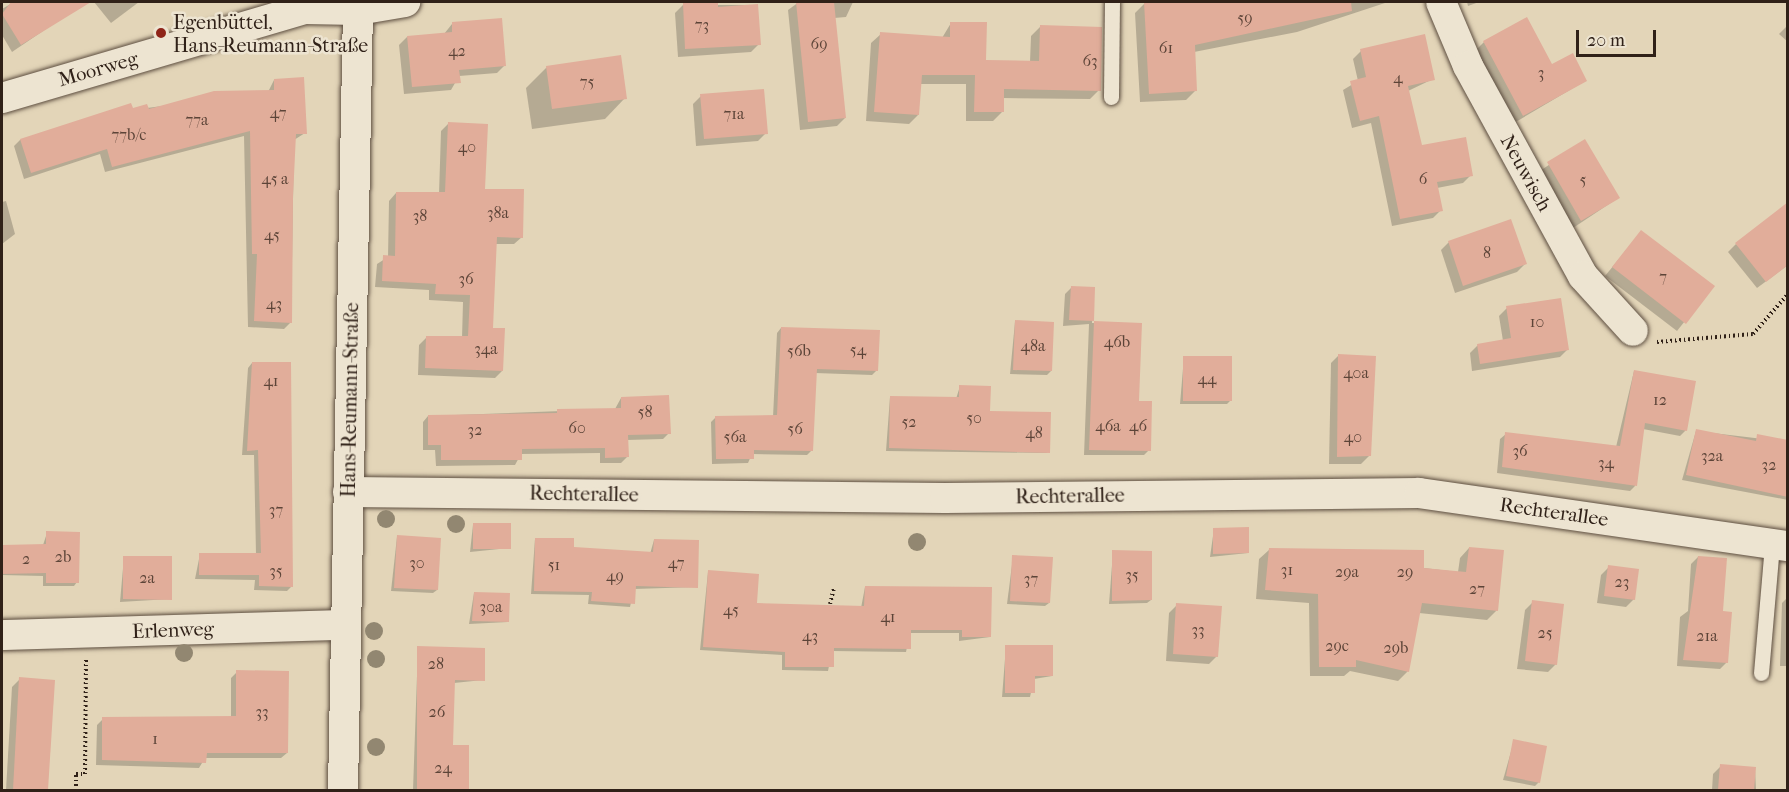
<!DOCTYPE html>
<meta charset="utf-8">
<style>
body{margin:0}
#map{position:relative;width:1789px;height:792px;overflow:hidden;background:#e3d5b8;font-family:"IM FELL French Canon",serif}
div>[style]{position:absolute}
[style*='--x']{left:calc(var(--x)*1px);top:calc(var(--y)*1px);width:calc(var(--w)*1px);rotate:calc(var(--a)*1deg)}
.shadow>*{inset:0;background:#0003}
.building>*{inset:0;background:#e1ad9a}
.path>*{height:4px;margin-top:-2px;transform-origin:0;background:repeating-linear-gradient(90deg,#302118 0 1.5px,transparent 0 4.5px)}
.roads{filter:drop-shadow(0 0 2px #5d4e40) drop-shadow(0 0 2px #5d4e40)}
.service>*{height:15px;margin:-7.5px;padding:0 7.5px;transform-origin:7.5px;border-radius:7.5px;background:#ede4d1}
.minor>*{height:30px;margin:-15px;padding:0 15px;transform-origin:15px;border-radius:15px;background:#ede4d1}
.trees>*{width:18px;height:18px;margin:-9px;border-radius:50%;background:#928771}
.dots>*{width:16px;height:16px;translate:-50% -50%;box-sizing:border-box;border:3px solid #ede4d1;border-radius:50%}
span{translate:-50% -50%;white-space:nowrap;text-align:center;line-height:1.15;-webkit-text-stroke:5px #ede4d1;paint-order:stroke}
.number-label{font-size:16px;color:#5c4438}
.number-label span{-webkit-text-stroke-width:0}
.poi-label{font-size:20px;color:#302118}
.left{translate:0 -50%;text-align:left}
.street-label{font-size:20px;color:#302118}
.frame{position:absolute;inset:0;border:3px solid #302118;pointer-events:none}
.scale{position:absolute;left:1576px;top:30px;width:80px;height:27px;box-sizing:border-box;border:3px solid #302118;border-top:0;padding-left:8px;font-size:18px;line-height:21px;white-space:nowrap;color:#302118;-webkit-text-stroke:4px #ede4d1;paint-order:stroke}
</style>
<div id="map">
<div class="shadow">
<i style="clip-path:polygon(14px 2px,60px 2px,68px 14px,12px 52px,2px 35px,2px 9px)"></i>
<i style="clip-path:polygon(94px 2px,139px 2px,111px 23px)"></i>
<i style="clip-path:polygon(799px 2px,853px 2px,846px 17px,834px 18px,845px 118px,837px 126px,800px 130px,788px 10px)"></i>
<i style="clip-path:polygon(1388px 2px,1297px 32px,1194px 52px,1195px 91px,1186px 100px,1140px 102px,1135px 13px,1145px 3px)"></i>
<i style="clip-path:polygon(1467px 2px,1479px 2px,1468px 6px)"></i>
<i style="clip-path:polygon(683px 5px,756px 5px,759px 44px,751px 52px,678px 57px,675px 13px)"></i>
<i style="clip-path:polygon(951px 23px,985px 62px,1030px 62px,1031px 36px,1040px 27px,1099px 90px,1090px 99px,1002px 98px,1002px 112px,993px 121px,966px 121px,966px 84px,920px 84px,918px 115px,909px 124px,866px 121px,871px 43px,881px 34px,942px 38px)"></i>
<i style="clip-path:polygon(452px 24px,505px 65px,497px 73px,459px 76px,451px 90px,404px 94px,399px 45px,407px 37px,444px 34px)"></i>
<i style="clip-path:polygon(1788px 25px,1788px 42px,1779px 34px)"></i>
<i style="clip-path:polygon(1484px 42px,1552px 67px,1585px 81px,1514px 123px,1476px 50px)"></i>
<i style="clip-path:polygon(1361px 51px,1433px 79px,1408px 91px,1421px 147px,1471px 175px,1463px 183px,1437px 188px,1441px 210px,1433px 218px,1392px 226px,1371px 123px,1352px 128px,1343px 90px,1358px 81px,1353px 59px)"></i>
<i style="clip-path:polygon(547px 67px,625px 98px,605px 119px,532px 129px,526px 88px)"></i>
<i style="clip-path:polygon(274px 80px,305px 133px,294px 140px,291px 322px,284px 329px,248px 327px,244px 136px,105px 172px,100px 154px,24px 179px,14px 146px,20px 140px,132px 110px,268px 92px)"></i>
<i style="clip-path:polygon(701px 96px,766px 133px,758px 141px,696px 146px,693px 104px)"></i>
<i style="clip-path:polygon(448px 124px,483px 190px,522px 237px,514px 244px,496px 244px,491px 329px,502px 371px,495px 378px,418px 375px,419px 345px,426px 338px,462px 338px,463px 302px,429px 300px,429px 290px,375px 287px,377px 264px,388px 257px,389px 201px,396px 193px,439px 194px,441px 131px)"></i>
<i style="clip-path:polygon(1584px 141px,1618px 198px,1573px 228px,1540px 171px)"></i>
<i style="clip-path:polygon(6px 201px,15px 234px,2px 244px,2px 202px)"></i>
<i style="clip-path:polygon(1641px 232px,1712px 287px,1677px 331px,1605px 276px)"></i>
<i style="clip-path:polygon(1449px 242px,1525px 264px,1517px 272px,1455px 293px,1441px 250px)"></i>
<i style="clip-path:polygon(1736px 244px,1788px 265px,1757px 288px,1728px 252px)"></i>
<i style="clip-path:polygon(1071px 288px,1094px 288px,1092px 323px,1141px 324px,1138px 403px,1149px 450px,1144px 455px,1084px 455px,1089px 324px,1063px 326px,1065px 294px)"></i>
<i style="clip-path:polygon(1507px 308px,1568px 349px,1560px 357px,1472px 371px,1470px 353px,1478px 345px,1503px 341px,1499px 316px)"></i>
<i style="clip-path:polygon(1015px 322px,1051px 371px,1047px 375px,1010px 374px)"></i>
<i style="clip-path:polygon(781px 328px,877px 370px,872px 375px,815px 373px,812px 450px,807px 455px,752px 454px,748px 463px,712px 464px,711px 422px,716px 417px,773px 417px,777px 333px)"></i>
<i style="clip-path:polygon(1339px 355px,1370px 455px,1361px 464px,1329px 464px,1331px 363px)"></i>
<i style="clip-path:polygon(1184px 357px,1230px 401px,1227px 404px,1180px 404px)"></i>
<i style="clip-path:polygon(252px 363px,291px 587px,287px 591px,254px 590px,255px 580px,195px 579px,200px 554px,256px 555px,254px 455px,242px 455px,248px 368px)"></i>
<i style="clip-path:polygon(1634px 371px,1686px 430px,1680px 436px,1643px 429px,1635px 486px,1630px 491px,1497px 473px,1500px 439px,1506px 434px,1616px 447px)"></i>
<i style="clip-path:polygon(960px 386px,988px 413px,1048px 453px,886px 451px,890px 397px,956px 399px)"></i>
<i style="clip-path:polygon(621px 398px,669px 433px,663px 439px,627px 440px,627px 457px,621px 463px,600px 463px,600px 453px,521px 454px,515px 465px,436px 466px,435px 450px,423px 450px,423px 422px,428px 416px,615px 409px)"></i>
<i style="clip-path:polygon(1696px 431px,1788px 442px,1788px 500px,1682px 480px)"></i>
<i style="clip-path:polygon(473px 525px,509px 548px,470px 552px)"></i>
<i style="clip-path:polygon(1214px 529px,1248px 553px,1210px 557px)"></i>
<i style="clip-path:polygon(47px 533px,77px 582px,74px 586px,43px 586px,43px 576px,2px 575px,2px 546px,43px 545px)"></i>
<i style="clip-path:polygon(397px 537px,437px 590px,433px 593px,391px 591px)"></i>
<i style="clip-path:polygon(535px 539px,572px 549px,650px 554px,654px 540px,697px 587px,634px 589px,630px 607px,588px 604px,589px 595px,531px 594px)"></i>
<i style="clip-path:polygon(1469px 548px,1497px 610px,1487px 620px,1419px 613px,1408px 671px,1398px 681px,1350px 671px,1344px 676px,1310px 676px,1309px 603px,1256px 599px,1259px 559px,1269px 550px,1458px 572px,1460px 558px)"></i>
<i style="clip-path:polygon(1113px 552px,1151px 600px,1147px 603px,1109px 604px)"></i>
<i style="clip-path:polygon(124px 557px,170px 599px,120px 602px)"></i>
<i style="clip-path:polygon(1013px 557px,1049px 603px,1045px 606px,1007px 604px)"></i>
<i style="clip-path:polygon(1698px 557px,1721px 613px,1727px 662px,1720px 669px,1677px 666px,1680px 617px,1688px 611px,1691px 564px)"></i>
<i style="clip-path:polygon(1609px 567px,1634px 599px,1626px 607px,1597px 603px,1601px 575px)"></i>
<i style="clip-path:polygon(708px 572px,755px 605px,861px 608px,865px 587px,990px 637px,959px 641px,959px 633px,910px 633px,906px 652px,832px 651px,828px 671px,782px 670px,782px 655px,700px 650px)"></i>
<i style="clip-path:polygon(474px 593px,508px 622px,469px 624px)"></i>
<i style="clip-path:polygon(1788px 597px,1788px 666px,1780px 666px,1782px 603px)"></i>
<i style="clip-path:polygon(1533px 602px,1556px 664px,1548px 672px,1517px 669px,1525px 610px)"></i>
<i style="clip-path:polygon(1177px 605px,1217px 656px,1209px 664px,1166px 661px,1169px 613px)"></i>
<i style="clip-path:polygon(1006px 646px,1052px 676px,1034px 679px,1030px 697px,1002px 697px)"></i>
<i style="clip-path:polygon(418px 647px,483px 680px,454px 683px,451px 746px,467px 746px,467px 790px,413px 790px)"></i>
<i style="clip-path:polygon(237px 672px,287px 753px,281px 758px,205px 758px,199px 768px,96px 765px,97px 725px,103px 719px,231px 718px,231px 678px)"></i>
<i style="clip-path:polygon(20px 679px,54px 681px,47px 790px,6px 790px,12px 687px)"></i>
<i style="clip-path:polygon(1514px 741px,1539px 782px,1535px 786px,1503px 780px)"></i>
<i style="clip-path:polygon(1721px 766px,1755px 768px,1756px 790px,1661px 790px,1712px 790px,1713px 774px)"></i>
</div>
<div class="building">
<i style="clip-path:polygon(11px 2px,91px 2px,21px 45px,2px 14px)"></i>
<i style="clip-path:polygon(718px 2px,718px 7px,758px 4px,761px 45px,685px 49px,683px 3px)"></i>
<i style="clip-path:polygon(796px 2px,834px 2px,846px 118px,808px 122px)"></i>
<i style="clip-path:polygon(1144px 2px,1351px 2px,1352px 11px,1195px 45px,1197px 91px,1149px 94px)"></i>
<i style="clip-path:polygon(1527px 17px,1552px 64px,1573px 53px,1587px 81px,1523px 116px,1483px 41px)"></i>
<i style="clip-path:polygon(502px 18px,506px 66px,459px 70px,461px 83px,412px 87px,407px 36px,452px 32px,452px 22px)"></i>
<i style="clip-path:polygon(950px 22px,987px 22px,986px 60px,1039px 61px,1040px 25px,1102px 27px,1101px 91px,1004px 89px,1004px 112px,974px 112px,975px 75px,922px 75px,919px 115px,874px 112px,880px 32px,950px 37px)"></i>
<i style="clip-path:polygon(1425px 34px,1435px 80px,1408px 86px,1422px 145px,1466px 137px,1473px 176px,1437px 182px,1443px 211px,1400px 219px,1379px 116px,1360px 121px,1350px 81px,1366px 77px,1360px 49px)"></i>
<i style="clip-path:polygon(621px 55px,627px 99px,552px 109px,546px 66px)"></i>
<i style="clip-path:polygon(304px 77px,307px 134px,296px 134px,293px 197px,292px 323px,254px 321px,257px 254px,252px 254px,250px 131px,112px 167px,107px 149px,31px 173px,20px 139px,131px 103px,133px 108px,147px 104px,149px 109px,214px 91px,274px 90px,274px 79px)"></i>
<i style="clip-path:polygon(764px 89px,768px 134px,704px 139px,700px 94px)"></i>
<i style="clip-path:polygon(448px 122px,488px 124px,485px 189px,524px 189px,523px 238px,497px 237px,493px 328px,505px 328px,503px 371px,425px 368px,426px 336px,468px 336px,470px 295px,435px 294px,436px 284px,382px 281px,383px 255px,395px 256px,396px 192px,445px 192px)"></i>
<i style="clip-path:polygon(1585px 139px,1620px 198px,1581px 221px,1547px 162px)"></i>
<i style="clip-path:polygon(1788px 202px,1788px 265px,1766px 282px,1735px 243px)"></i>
<i style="clip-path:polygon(1511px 219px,1527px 264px,1463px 286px,1448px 241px)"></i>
<i style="clip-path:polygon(1641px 230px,1715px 286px,1686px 324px,1612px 267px)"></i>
<i style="clip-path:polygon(1071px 286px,1095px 287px,1094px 321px,1069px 320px)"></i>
<i style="clip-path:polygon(1561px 298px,1569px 350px,1480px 364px,1477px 344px,1511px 338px,1506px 306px)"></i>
<i style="clip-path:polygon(1015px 320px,1054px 322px,1052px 371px,1013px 370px)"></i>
<i style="clip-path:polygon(1094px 321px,1142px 323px,1139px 401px,1152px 401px,1151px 451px,1089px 450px)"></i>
<i style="clip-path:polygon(781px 327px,880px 330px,878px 371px,817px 369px,813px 451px,754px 450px,754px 459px,716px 459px,715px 416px,777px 415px)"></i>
<i style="clip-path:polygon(1338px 354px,1376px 356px,1371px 456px,1337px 457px)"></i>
<i style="clip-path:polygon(1183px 356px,1232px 356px,1232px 401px,1183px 401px)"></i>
<i style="clip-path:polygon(252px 362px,291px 362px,293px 587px,259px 586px,259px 575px,199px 575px,199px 553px,261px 553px,258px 450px,247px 451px)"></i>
<i style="clip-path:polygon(1634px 370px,1696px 381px,1687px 431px,1645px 423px,1637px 486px,1502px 467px,1505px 432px,1620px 446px)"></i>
<i style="clip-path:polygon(959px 385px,991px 386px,990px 411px,1051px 412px,1050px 453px,889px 448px,890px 396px,959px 397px)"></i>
<i style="clip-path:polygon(669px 395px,671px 434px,628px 435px,629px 457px,605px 458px,605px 448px,522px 449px,522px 460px,441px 460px,441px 445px,428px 445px,428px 415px,557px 413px,557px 409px,621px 408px,621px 397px)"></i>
<i style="clip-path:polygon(1696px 429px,1756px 441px,1757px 434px,1788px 440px,1788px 497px,1686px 475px)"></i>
<i style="clip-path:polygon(473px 523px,511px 523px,511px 549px,473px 549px)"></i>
<i style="clip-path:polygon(1249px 527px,1249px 553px,1213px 554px,1213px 528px)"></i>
<i style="clip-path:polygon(46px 531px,80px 532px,79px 583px,46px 583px,46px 573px,2px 574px,2px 545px,46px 544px)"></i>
<i style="clip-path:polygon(397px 535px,441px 538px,438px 590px,394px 588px)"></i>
<i style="clip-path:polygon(535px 538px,574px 538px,574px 547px,653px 552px,654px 539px,699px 540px,698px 588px,636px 586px,635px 604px,591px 601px,592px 592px,534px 591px)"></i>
<i style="clip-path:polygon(1469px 547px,1504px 550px,1498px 611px,1422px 603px,1409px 672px,1356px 660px,1356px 667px,1319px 667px,1318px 594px,1265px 590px,1269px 548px,1424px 550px,1424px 568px,1466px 572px)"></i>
<i style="clip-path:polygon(1112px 550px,1152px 551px,1152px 600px,1112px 601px)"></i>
<i style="clip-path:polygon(1012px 555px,1053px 557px,1050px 603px,1010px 601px)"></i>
<i style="clip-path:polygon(123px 556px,172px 556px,172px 600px,123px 599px)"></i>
<i style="clip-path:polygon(1698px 556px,1727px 558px,1723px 611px,1732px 612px,1728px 663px,1683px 660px)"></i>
<i style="clip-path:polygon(1608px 565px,1639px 569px,1635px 600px,1604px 596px)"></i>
<i style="clip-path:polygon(708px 570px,759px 574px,757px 603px,864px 606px,865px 586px,992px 587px,991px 637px,962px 637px,962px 630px,911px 630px,911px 649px,834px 648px,834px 667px,785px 667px,785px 652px,703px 647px)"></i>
<i style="clip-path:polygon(474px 592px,510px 593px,509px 622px,472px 621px)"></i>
<i style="clip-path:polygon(1532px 600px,1564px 604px,1557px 665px,1525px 661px)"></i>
<i style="clip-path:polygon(1176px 603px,1222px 606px,1218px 657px,1173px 654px)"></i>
<i style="clip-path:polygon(1005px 645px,1053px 645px,1053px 676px,1035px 676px,1035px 693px,1005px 693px)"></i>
<i style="clip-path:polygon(417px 646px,485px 648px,485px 681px,455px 680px,453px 745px,469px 745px,469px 790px,417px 790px)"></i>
<i style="clip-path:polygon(236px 670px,289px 671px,288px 753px,207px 753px,206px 763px,102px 760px,102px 717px,236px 716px)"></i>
<i style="clip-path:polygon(19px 677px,55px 680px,48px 790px,13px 790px)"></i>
<i style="clip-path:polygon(1513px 739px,1547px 746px,1540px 783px,1506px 776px)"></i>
<i style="clip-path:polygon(1720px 764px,1756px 767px,1754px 790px,1718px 790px)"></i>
</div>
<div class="path">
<i style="--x:1657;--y:342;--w:96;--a:-4.8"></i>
<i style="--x:1753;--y:334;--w:53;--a:-48.8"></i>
<i style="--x:830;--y:604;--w:16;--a:-76"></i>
<i style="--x:76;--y:790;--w:16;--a:-90"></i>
<i style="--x:76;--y:774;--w:9;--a:0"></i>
<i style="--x:85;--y:774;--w:114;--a:-89.5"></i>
</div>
<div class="roads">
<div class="service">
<i style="--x:1111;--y:97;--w:95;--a:-89.4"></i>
<i style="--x:1761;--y:673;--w:129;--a:-85.1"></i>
</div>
<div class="minor">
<i style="--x:1441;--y:2;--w:69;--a:67.1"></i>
<i style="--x:1468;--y:66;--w:239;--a:61.3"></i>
<i style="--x:1583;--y:276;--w:74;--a:47.7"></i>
<i style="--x:2;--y:98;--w:316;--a:-16.4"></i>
<i style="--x:305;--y:9;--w:53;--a:1.1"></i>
<i style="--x:358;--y:10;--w:48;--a:-9.7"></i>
<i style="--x:348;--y:492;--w:597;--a:0.58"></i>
<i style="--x:945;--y:498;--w:474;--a:-0.6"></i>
<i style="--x:1419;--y:493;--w:373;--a:8.2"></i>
<i style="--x:2;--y:635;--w:343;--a:-1.7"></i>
<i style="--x:343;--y:790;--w:780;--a:-88.9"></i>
</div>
</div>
<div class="trees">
<i style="left:386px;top:519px"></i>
<i style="left:456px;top:524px"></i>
<i style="left:917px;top:542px"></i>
<i style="left:374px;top:631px"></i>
<i style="left:184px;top:653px"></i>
<i style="left:376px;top:659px"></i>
<i style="left:376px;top:747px"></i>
</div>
<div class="dots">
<i style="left:161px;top:33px;background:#8f2418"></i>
</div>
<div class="number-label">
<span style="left:1245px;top:18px">59</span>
<span style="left:702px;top:25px">73</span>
<span style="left:819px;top:44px">69</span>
<span style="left:1166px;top:48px">61</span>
<span style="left:457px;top:51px">42</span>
<span style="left:1090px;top:61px">63</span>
<span style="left:1541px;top:73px">3</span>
<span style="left:1398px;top:78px">4</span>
<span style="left:587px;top:82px">75</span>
<span style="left:278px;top:113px">47</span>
<span style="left:734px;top:114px">71a</span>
<span style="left:197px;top:120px">77a</span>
<span style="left:129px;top:135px">77b/c</span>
<span style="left:467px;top:147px">40</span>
<span style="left:275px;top:179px">45 a</span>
<span style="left:1423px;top:179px">6</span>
<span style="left:1583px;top:180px">5</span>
<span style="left:498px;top:213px">38a</span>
<span style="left:420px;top:216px">38</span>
<span style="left:272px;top:235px">45</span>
<span style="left:1487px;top:253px">8</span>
<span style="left:1663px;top:277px">7</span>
<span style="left:466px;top:279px">36</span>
<span style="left:274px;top:304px">43</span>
<span style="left:1537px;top:322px">10</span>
<span style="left:1117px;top:342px">46b</span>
<span style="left:1033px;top:346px">48a</span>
<span style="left:486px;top:349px">34a</span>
<span style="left:858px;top:350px">54</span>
<span style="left:799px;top:351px">56b</span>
<span style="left:1356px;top:373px">40a</span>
<span style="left:1207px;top:379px">44</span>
<span style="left:271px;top:381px">41</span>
<span style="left:1660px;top:400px">12</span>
<span style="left:645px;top:412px">58</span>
<span style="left:974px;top:418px">50</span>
<span style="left:909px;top:422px">52</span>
<span style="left:1108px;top:426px">46a</span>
<span style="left:1138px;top:426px">46</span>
<span style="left:577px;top:428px">60</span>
<span style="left:795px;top:429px">56</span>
<span style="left:475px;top:430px">32</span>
<span style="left:1034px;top:433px">48</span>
<span style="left:735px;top:437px">56a</span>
<span style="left:1353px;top:437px">40</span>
<span style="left:1520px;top:451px">36</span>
<span style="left:1712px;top:456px">32a</span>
<span style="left:1606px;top:463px">34</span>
<span style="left:1769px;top:465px">32</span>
<span style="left:276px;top:510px">37</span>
<span style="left:63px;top:557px">2b</span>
<span style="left:26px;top:559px">2</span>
<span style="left:417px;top:563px">30</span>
<span style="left:676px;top:563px">47</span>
<span style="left:554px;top:565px">51</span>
<span style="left:1287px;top:570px">31</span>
<span style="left:276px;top:571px">35</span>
<span style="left:1347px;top:572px">29a</span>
<span style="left:1405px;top:572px">29</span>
<span style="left:1132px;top:575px">35</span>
<span style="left:615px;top:576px">49</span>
<span style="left:147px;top:578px">2a</span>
<span style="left:1031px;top:579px">37</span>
<span style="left:1622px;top:582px">23</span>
<span style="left:1477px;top:589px">27</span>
<span style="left:491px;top:607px">30a</span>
<span style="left:731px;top:610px">45</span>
<span style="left:888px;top:617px">41</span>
<span style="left:1198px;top:630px">33</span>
<span style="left:1545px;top:633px">25</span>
<span style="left:810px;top:636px">43</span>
<span style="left:1707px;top:636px">21a</span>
<span style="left:1337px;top:646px">29c</span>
<span style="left:1396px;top:648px">29b</span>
<span style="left:436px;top:664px">28</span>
<span style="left:262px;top:712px">33</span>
<span style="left:437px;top:712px">26</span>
<span style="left:155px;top:739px">1</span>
<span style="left:443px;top:768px">24</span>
</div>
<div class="poi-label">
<span class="left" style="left:173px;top:34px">Egenbüttel,<br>Hans-Reumann-Straße</span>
</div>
<div class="street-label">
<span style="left:98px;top:69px;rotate:-16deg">Moorweg</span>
<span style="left:1526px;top:173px;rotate:61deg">Neuwisch</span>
<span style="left:350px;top:400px;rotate:-89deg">Hans-Reumann-Straße</span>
<span style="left:584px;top:494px;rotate:1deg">Rechterallee</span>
<span style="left:1070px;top:496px;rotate:-1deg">Rechterallee</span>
<span style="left:1554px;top:512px;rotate:8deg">Rechterallee</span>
<span style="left:173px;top:630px;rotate:-2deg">Erlenweg</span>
</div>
<div class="frame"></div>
<div class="scale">20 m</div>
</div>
